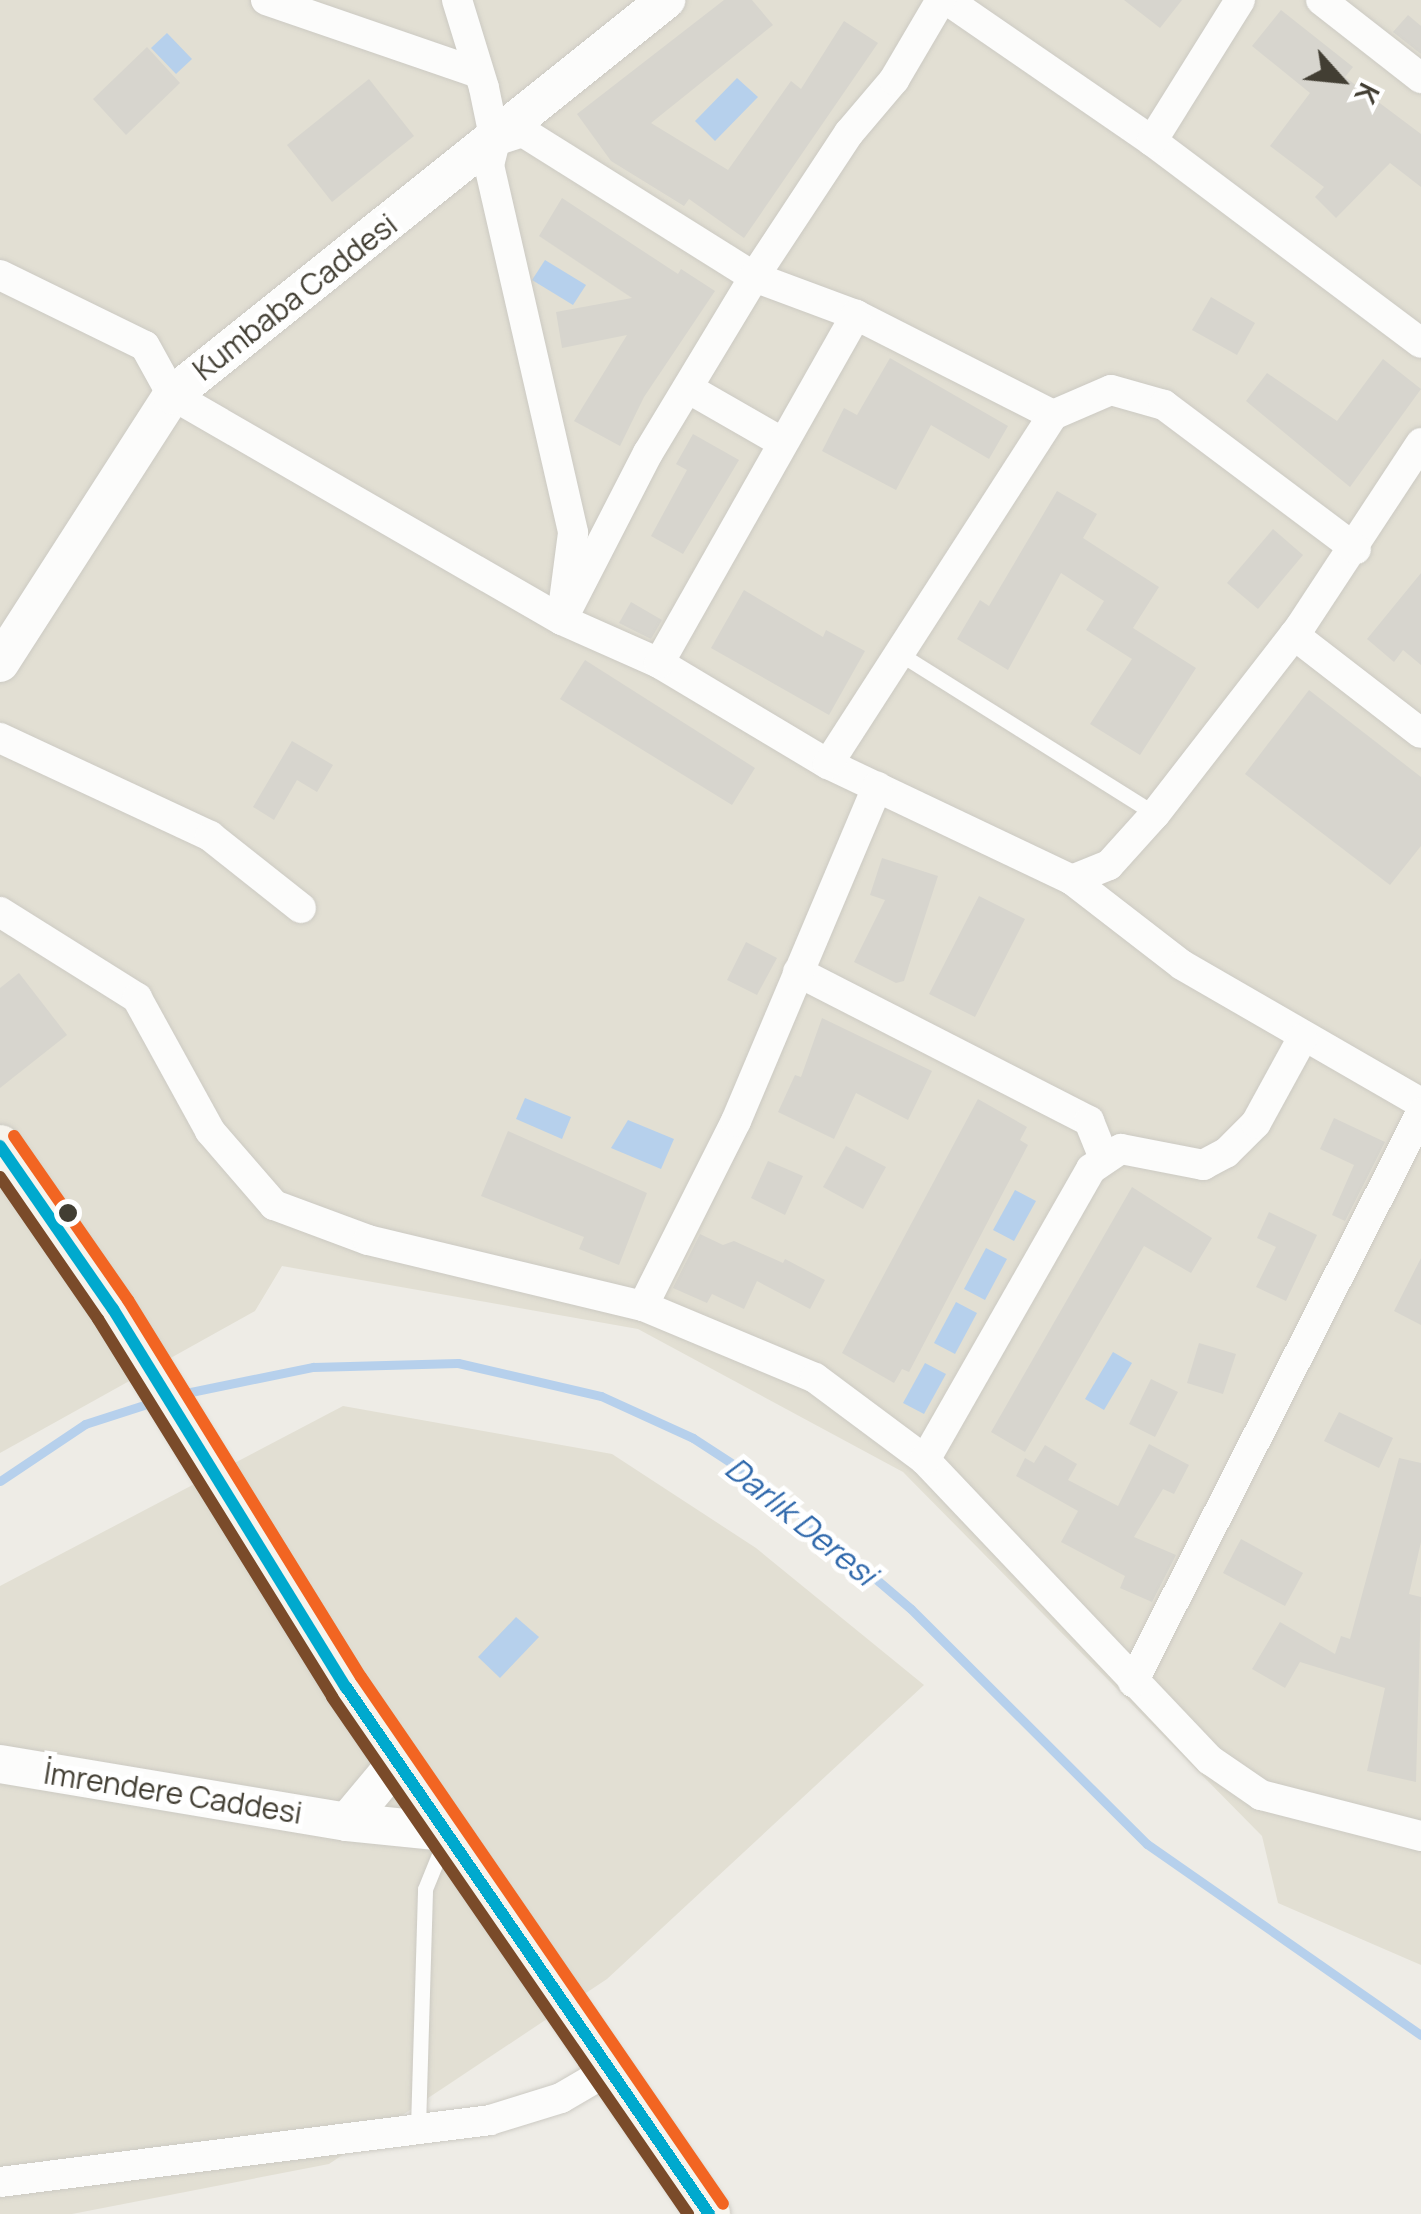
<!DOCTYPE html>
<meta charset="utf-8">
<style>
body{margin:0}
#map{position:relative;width:1421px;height:2214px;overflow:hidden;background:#eeece6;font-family:Manrope,sans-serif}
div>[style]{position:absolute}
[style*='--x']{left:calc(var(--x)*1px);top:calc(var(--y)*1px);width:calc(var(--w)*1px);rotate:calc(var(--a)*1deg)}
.residential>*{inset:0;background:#e2dfd3}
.water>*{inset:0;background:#b6d0ec}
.stream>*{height:9px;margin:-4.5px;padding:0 4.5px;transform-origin:4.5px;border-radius:4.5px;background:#b6d0ec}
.building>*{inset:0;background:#d7d5ce}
.roads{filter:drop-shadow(0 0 2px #cccac3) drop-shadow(0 0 2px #cccac3)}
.service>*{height:15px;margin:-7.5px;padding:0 7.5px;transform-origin:7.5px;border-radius:7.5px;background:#fcfcfb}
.minor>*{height:30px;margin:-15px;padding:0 15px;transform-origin:15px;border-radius:15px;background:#fcfcfb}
.tertiary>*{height:38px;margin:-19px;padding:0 19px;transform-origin:19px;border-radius:19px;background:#fcfcfb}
.secondary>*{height:42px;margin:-21px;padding:0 21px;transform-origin:21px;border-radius:21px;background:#f6f4ed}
.bus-1>*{height:12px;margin:-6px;padding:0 6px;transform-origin:6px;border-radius:6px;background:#00a9ce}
.bus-2>*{height:12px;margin:-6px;padding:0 6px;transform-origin:6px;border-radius:6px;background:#7a4b2a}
.bus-3>*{height:12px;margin:-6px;padding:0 6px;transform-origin:6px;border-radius:6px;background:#f26522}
.dots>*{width:28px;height:28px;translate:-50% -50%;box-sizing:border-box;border:5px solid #fff;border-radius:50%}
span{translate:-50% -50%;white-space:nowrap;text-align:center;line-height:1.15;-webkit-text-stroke:10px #fff;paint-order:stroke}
.street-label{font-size:30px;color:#423e33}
.water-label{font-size:32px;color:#2f68ab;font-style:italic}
.north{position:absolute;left:1291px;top:30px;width:100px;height:100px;-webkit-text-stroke:8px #fff;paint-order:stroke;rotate:117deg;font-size:28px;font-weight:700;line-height:40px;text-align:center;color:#423e33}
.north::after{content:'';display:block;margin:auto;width:35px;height:45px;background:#423e33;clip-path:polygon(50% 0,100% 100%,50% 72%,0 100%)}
</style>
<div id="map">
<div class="residential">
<i style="clip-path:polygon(0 0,1421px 0,1421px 1965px,1278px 1903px,1262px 1836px,903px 1472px,638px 1329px,282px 1266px,255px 1311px,0 1453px)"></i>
<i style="clip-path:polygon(343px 1406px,612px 1454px,756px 1548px,924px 1685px,607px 1979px,329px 2164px,72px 2214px,0 2214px,0 1586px)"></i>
</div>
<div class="water">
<i style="clip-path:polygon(167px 33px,192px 59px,176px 74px,151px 48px)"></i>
<i style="clip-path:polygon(737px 78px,758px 97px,715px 141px,695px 121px)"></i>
<i style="clip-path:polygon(545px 260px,586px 285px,573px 305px,532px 280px)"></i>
<i style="clip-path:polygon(525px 1098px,571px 1117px,562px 1139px,516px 1119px)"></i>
<i style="clip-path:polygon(628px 1120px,674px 1139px,661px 1169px,611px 1148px)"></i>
<i style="clip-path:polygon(1015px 1190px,1036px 1201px,1014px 1241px,993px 1230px)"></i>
<i style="clip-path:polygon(986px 1248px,1007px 1259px,985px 1300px,964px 1289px)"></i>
<i style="clip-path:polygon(956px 1302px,977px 1313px,955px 1354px,934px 1343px)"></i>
<i style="clip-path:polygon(1113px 1352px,1132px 1363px,1104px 1410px,1085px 1399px)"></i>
<i style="clip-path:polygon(925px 1363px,946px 1374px,924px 1414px,903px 1403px)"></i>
<i style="clip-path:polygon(516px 1617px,539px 1637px,500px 1678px,478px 1657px)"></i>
</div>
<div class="stream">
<i style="--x:181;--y:1394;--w:135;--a:-11.6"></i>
<i style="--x:313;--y:1367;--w:145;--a:-1.6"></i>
<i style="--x:458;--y:1363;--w:147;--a:13"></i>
<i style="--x:601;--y:1396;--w:101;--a:24.5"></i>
<i style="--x:693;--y:1438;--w:88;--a:33"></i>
<i style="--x:767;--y:1486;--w:189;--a:40.5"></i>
<i style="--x:911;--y:1609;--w:333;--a:44.9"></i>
<i style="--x:1147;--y:1844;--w:334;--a:34.9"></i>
<i style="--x:0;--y:1481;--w:102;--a:-33.8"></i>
<i style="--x:85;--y:1424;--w:75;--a:-17.9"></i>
</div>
<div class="building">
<i style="clip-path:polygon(724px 0,752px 0,773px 25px,651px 123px,728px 170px,791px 81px,801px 89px,844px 21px,878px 43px,744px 238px,689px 199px,684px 206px,611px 161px,577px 114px)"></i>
<i style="clip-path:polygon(1124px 0,1182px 0,1160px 28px)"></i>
<i style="clip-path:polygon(1281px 10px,1353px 67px,1345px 77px,1421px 134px,1421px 187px,1390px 163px,1336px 218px,1315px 197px,1324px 187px,1270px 146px,1310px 93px,1252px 46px)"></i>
<i style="clip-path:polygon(1408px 15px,1421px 26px,1421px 54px,1393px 32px)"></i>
<i style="clip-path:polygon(147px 47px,180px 83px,126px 135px,93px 99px)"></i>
<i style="clip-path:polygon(369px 79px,414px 136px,332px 202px,287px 145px)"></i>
<i style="clip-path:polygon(562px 198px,678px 274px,681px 269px,715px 291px,644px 397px,620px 446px,574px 421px,627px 335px,562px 348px,556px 312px,632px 298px,539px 236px)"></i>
<i style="clip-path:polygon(1211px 297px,1255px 323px,1237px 355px,1192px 330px)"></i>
<i style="clip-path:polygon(890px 358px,1008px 426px,989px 459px,931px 425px,896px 490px,822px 451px,844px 408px,857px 415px)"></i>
<i style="clip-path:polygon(1383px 359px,1421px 389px,1350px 487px,1246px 401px,1267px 373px,1337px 421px)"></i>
<i style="clip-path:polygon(693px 434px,739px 460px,683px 554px,651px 536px,687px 470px,676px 464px)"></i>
<i style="clip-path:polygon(1057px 491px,1097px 514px,1083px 538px,1159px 587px,1133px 628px,1196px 668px,1140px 755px,1090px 724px,1132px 659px,1086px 630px,1104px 601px,1061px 573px,1008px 670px,957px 639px,980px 600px,989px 606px)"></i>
<i style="clip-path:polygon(1273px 529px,1303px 555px,1258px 609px,1227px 583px)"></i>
<i style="clip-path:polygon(1421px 573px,1421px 665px,1403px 650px,1394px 662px,1367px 639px)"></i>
<i style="clip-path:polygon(744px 590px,823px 637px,826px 630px,865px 651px,829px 715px,711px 648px)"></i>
<i style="clip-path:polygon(631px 602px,662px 620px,651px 639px,619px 623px)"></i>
<i style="clip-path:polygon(585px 660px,755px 768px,732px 805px,560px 699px)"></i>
<i style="clip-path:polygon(1309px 690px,1421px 777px,1421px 846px,1390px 885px,1245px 774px)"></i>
<i style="clip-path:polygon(292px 741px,333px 765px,317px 792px,297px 780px,274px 820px,253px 807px)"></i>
<i style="clip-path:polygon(882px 858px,938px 876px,904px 981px,896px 983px,854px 962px,885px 900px,870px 895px)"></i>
<i style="clip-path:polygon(979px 896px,1025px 919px,975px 1017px,929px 994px)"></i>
<i style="clip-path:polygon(746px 942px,777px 958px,757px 995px,727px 980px)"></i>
<i style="clip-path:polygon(19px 973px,67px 1035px,0 1088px,0 988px)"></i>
<i style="clip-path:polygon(822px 1018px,932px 1071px,908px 1120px,856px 1093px,834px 1139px,778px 1112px,795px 1075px,801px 1077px)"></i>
<i style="clip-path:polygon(978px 1099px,1027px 1127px,1020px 1140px,1028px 1145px,909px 1372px,902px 1369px,894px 1383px,842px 1353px)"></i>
<i style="clip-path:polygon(1334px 1118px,1385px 1142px,1345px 1221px,1332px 1215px,1354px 1165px,1320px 1149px)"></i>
<i style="clip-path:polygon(508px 1131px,647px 1193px,619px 1265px,579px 1249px,584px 1237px,481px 1196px)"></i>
<i style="clip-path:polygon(846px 1146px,886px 1167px,863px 1209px,823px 1187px)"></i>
<i style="clip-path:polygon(768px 1161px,803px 1176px,785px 1215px,751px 1198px)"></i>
<i style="clip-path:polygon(1132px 1187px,1212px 1238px,1191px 1273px,1144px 1246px,1025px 1452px,991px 1432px)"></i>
<i style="clip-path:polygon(1269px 1212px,1317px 1235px,1286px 1301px,1256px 1287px,1276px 1247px,1257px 1238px)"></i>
<i style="clip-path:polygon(700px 1234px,723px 1245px,734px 1241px,783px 1263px,785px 1259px,825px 1280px,810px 1309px,757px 1281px,744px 1309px,712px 1294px,707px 1303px,673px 1288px)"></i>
<i style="clip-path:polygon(1421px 1258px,1421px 1325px,1394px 1311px)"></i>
<i style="clip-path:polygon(1199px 1343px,1236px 1354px,1223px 1394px,1187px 1383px)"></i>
<i style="clip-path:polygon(1151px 1379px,1178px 1392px,1155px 1437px,1129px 1424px)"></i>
<i style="clip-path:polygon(1339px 1412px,1393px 1438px,1379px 1468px,1324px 1441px)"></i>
<i style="clip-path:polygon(1149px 1444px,1189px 1465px,1174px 1494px,1163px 1489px,1134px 1537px,1176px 1555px,1152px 1602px,1120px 1588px,1125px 1576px,1061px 1542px,1078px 1511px,1016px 1476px,1025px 1458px,1034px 1463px,1045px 1445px,1077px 1464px,1068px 1480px,1118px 1506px)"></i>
<i style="clip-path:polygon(1399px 1458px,1421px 1463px,1421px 1542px,1409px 1594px,1421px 1597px,1416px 1782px,1367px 1771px,1385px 1688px,1300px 1662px,1285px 1688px,1252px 1669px,1280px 1622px,1335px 1654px,1341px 1636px,1350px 1639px)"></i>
<i style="clip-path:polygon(1241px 1539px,1303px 1573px,1285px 1606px,1223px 1573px)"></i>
</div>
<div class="roads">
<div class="service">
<i style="--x:897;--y:652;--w:305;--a:32.1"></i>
<i style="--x:418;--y:2127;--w:238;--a:-88.3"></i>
<i style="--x:425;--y:1889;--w:53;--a:-67.8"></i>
</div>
<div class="minor">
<i style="--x:266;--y:0;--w:224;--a:19"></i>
<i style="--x:457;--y:0;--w:92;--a:72.9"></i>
<i style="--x:484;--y:88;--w:54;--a:78.3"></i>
<i style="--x:495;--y:141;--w:25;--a:104"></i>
<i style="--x:489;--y:165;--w:377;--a:77.1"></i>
<i style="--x:573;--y:533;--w:69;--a:97.5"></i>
<i style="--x:947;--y:0;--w:249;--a:34.5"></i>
<i style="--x:1152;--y:141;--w:336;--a:36.9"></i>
<i style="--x:1321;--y:0;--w:127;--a:38"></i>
<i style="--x:495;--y:141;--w:29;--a:-18"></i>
<i style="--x:523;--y:132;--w:273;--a:32.1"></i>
<i style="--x:754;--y:277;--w:109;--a:20.4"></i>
<i style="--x:856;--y:315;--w:221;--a:26.9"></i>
<i style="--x:1152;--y:141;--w:166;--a:-58"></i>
<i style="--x:0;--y:275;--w:161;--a:26.1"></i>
<i style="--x:145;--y:346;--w:56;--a:61.1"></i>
<i style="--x:172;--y:395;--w:450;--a:30"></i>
<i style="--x:562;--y:620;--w:106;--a:23.9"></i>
<i style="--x:659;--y:663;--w:197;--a:30.9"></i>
<i style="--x:828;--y:764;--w:270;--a:25.4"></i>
<i style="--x:691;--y:390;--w:106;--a:29.9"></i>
<i style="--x:1421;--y:443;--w:219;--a:123.3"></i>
<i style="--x:1301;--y:626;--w:238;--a:127.8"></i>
<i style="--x:1155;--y:814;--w:69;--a:132"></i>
<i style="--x:1109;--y:865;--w:40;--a:158"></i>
<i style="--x:1072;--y:880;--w:139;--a:37.7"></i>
<i style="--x:1182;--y:965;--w:276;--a:30"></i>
<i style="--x:562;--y:620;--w:188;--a:-62.8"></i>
<i style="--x:648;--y:453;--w:205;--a:-58.9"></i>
<i style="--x:754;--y:277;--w:173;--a:-56.6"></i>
<i style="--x:849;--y:133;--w:70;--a:-49.7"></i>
<i style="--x:894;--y:80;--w:93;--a:-59.6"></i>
<i style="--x:1294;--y:635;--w:160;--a:37.7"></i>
<i style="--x:659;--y:663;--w:400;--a:-60.5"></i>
<i style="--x:0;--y:738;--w:232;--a:25"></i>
<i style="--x:210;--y:836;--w:116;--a:38.4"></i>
<i style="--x:828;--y:764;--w:415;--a:-57.2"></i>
<i style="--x:1053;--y:415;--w:63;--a:-23.3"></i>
<i style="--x:1111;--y:390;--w:55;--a:15.8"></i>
<i style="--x:1164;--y:405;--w:240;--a:36.9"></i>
<i style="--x:0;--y:912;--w:162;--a:32.1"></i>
<i style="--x:137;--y:998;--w:152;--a:61.2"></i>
<i style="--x:210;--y:1131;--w:98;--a:49.1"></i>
<i style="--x:274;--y:1205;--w:100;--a:20.4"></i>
<i style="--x:368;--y:1240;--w:283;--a:13.5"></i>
<i style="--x:643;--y:1306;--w:186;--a:22.7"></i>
<i style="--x:815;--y:1378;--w:137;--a:36.7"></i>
<i style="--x:925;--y:1460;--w:414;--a:46.5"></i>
<i style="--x:1210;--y:1760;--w:62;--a:34.5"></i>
<i style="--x:1261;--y:1795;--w:165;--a:14.4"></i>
<i style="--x:798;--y:972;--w:327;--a:27.1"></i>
<i style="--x:1089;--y:1121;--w:40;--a:68"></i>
<i style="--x:643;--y:1306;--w:207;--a:-63.3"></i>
<i style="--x:736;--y:1121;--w:363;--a:-67.1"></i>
<i style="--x:925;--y:1460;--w:335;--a:-60.3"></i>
<i style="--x:1091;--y:1169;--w:36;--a:-34"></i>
<i style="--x:1121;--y:1149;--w:84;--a:11"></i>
<i style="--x:1203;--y:1165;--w:26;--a:-28"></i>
<i style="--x:1226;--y:1153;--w:42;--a:-45"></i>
<i style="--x:1256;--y:1123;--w:96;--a:-61.3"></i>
<i style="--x:1133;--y:1682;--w:638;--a:-63.15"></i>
<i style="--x:0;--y:2182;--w:494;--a:-7.2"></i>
<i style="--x:490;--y:2120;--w:74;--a:-17.2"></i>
<i style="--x:561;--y:2098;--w:56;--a:-30.3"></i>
</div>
<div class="tertiary">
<i style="--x:0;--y:663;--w:318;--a:-57.3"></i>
<i style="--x:172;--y:395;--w:633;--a:-38.65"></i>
<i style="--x:0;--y:1764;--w:352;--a:9.5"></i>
<i style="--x:347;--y:1822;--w:97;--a:5.9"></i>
<i style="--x:347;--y:1822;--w:78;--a:-50.2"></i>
</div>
<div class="secondary">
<i style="--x:0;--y:1146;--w:198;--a:55.3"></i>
<i style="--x:113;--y:1309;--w:444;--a:58.4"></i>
<i style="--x:346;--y:1687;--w:640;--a:55.44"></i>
</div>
</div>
<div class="bus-1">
<i style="--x:0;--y:1146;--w:198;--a:55.3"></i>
<i style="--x:113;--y:1309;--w:444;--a:58.4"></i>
<i style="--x:346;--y:1687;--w:640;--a:55.44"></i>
</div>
<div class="bus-2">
<i style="--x:0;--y:1177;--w:173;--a:55.4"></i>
<i style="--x:98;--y:1319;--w:445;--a:58.2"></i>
<i style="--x:332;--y:1697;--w:628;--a:55.45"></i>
</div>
<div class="bus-3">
<i style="--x:14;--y:1136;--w:200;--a:55.2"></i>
<i style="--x:128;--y:1300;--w:443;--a:58.3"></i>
<i style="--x:361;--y:1677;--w:639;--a:55.51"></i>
</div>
<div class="dots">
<i style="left:68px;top:1213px;background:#423e33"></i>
</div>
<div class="street-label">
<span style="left:295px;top:297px;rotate:-38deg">Kumbaba Caddesi</span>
<span style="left:173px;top:1793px;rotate:9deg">İmrendere Caddesi</span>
</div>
<div class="water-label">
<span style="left:801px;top:1521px;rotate:39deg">Darlık Deresi</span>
</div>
<div class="north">K</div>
</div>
